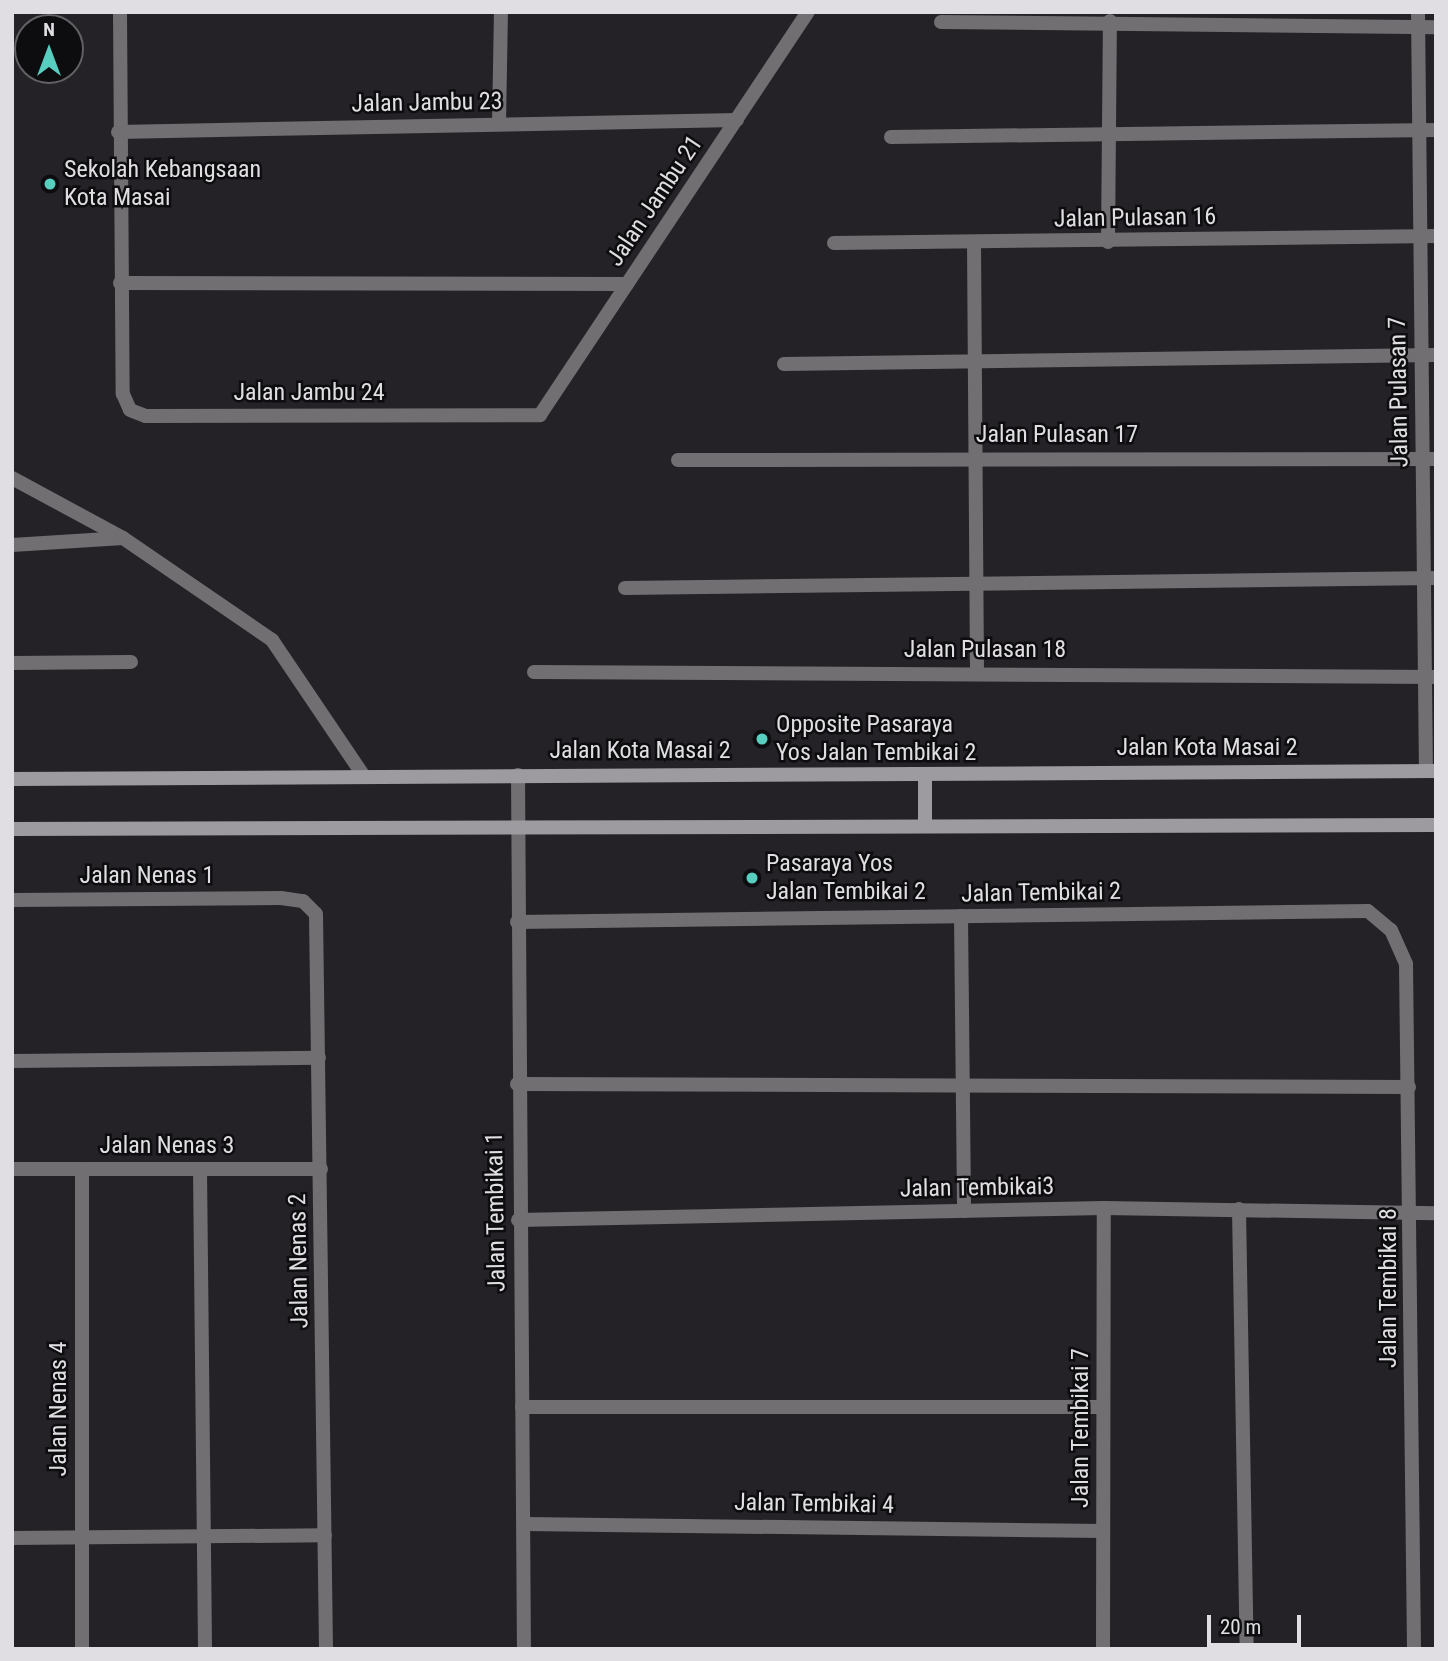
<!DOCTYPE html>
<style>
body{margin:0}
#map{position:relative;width:1448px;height:1661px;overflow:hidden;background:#242227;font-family:"Roboto Condensed",sans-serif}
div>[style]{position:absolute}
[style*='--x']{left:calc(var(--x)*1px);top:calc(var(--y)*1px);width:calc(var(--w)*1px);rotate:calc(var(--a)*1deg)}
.lane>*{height:14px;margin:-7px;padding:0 7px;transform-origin:7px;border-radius:7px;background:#716f72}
.street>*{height:14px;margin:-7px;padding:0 7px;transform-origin:7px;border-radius:7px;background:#716f72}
.secondary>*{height:14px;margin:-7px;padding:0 7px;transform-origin:7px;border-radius:7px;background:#9d9ba0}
.dots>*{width:19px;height:19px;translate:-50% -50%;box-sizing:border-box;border:4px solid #0d0c0e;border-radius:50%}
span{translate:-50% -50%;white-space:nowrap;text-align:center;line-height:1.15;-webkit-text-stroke:5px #0d0c0e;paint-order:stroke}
.street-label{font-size:24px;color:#e0dee2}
.poi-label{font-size:24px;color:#e0dee2}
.left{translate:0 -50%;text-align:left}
.frame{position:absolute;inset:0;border:14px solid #e0dee2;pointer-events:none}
.north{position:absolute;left:14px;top:14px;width:70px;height:70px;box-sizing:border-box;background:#0d0c0e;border:2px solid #616063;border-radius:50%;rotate:0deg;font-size:19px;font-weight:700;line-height:28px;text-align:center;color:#e0dee2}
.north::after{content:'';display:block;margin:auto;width:24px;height:32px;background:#58cec0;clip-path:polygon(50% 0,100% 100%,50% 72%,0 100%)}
.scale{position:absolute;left:1207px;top:1615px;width:94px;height:32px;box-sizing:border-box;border:4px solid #e0dee2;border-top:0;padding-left:9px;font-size:21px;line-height:24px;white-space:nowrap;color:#e0dee2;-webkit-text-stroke:5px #0d0c0e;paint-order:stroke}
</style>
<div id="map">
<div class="lane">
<i style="--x:499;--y:124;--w:112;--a:-89"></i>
<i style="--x:891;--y:137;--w:545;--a:-0.74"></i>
<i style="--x:974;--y:242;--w:430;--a:89.6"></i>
<i style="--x:1108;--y:242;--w:221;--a:-89.5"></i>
<i style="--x:120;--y:283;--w:507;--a:0.11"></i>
<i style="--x:784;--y:364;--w:652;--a:-0.79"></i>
<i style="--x:12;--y:545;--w:111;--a:-3.6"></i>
<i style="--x:625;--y:588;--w:811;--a:-0.71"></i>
<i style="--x:961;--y:916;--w:295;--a:89.4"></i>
<i style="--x:12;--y:1061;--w:307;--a:-0.6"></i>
<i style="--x:517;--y:1084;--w:892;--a:0.19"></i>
<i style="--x:200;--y:1169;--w:480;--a:89.4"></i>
<i style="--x:1239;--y:1209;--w:440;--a:89"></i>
<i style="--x:522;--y:1407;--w:581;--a:0"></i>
<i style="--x:12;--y:1538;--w:313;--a:-0.5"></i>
</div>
<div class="street">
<i style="--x:120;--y:12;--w:382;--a:89.6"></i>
<i style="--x:123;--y:394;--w:17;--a:66"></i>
<i style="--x:130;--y:410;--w:17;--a:21"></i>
<i style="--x:146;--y:416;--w:394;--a:-0.1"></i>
<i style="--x:540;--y:415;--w:484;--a:-56.4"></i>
<i style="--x:1418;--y:12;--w:759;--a:89.4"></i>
<i style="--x:941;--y:22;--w:495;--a:0.6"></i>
<i style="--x:118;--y:132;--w:619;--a:-1.11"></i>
<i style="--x:834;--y:243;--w:602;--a:-0.67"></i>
<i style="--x:678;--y:460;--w:758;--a:-0.08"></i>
<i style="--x:12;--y:478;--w:126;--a:28.4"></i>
<i style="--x:123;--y:538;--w:181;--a:34.4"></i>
<i style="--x:272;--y:640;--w:163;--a:56"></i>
<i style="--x:12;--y:663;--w:119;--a:-0.5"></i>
<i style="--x:534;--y:672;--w:902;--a:0.32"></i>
<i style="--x:518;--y:775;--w:874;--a:89.61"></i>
<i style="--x:12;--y:900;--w:269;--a:-0.4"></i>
<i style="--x:281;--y:898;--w:22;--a:8"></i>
<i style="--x:303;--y:901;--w:18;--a:45"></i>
<i style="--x:316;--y:914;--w:735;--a:89.22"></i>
<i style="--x:517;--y:922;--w:851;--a:-0.74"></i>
<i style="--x:1368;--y:911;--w:30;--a:40"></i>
<i style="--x:1391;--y:930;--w:37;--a:66"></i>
<i style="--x:1406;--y:964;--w:685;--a:89.33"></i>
<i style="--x:12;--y:1169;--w:309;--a:0"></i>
<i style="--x:82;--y:1169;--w:480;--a:90"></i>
<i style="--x:518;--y:1220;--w:586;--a:-1.17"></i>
<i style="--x:1104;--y:1208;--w:332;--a:0.9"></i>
<i style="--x:525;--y:1524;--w:578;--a:0.69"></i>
<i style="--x:1103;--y:1649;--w:441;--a:-89.9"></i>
</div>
<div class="secondary">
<i style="--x:925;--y:774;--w:51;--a:90"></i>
<i style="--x:12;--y:779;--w:1424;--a:-0.32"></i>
<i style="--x:12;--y:829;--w:1424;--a:-0.16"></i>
</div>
<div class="dots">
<i style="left:50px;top:184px;background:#58cec0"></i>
<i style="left:762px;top:739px;background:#58cec0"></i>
<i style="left:752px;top:878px;background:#58cec0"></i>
</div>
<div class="street-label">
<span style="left:427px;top:103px;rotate:-1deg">Jalan Jambu 23</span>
<span style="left:655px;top:201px;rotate:-56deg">Jalan Jambu 21</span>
<span style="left:1135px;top:218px;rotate:-1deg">Jalan Pulasan 16</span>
<span style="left:1399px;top:392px;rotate:-91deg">Jalan Pulasan 7</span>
<span style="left:309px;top:393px">Jalan Jambu 24</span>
<span style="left:1057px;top:435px">Jalan Pulasan 17</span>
<span style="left:985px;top:650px">Jalan Pulasan 18</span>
<span style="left:1207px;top:748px">Jalan Kota Masai 2</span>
<span style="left:640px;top:751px">Jalan Kota Masai 2</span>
<span style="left:147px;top:876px">Jalan Nenas 1</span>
<span style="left:1041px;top:893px;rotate:-1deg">Jalan Tembikai 2</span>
<span style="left:167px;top:1146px">Jalan Nenas 3</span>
<span style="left:977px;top:1188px;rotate:-1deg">Jalan Tembikai3</span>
<span style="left:496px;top:1212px;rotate:-91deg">Jalan Tembikai 1</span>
<span style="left:299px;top:1261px;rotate:-91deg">Jalan Nenas 2</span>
<span style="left:1389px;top:1288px;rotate:-90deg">Jalan Tembikai 8</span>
<span style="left:59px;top:1409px;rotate:-90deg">Jalan Nenas 4</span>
<span style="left:1081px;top:1428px;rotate:-90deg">Jalan Tembikai 7</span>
<span style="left:814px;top:1504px;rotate:1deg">Jalan Tembikai 4</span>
</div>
<div class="poi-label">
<span class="left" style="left:64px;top:184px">Sekolah Kebangsaan<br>Kota Masai</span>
<span class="left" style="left:776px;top:739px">Opposite Pasaraya<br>Yos Jalan Tembikai 2</span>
<span class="left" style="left:766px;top:878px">Pasaraya Yos<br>Jalan Tembikai 2</span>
</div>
<div class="frame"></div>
<div class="north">N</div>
<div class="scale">20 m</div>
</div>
